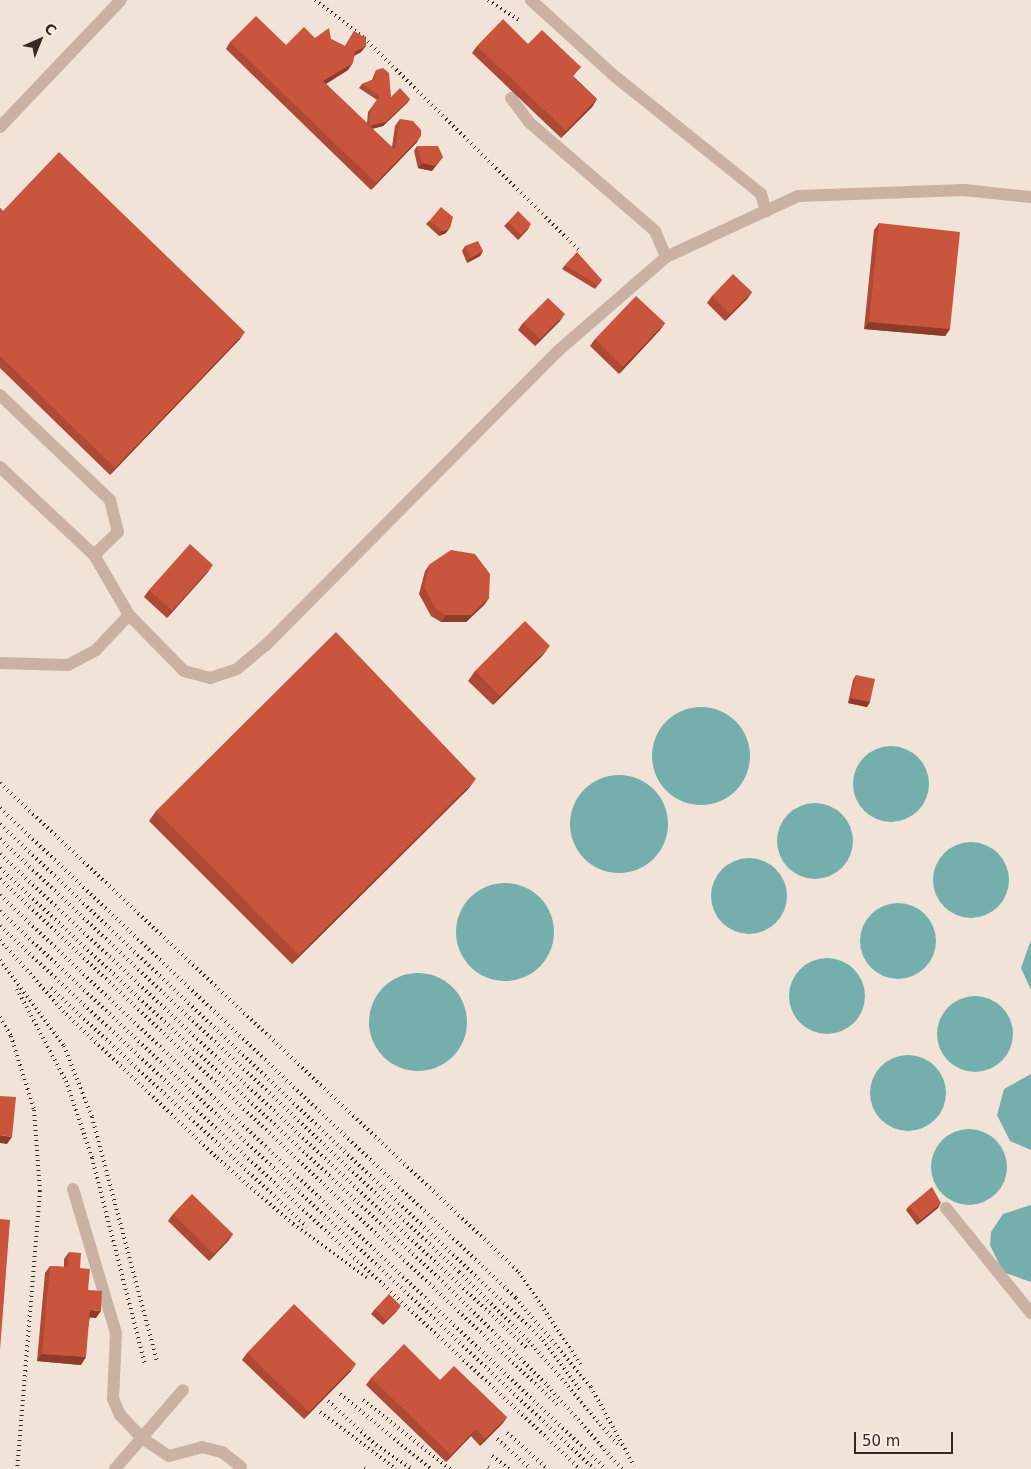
<!DOCTYPE html>
<meta charset="utf-8">
<style>
body{margin:0}
#map{position:relative;width:1031px;height:1469px;overflow:hidden;background:#f1e3d7;font-family:"DejaVu Sans",sans-serif}
div>[style]{position:absolute}
[style*='--x']{left:calc(var(--x)*1px);top:calc(var(--y)*1px);width:calc(var(--w)*1px);rotate:calc(var(--a)*1deg)}
.water>*{inset:0;background:#75afad}
.round{border-radius:50%}
.minor>*{height:12px;margin:-6px;padding:0 6px;transform-origin:6px;border-radius:6px;background:#c9b1a3}
.rail>*{height:4px;margin-top:-2px;transform-origin:0;background:repeating-linear-gradient(90deg,#342925 0 1px,transparent 0 5px)}
.wall>*{inset:0;background:#ad4934}
.shaded-wall>*{inset:0;background:#8d3c2b}
.building>*{inset:0;background:#c9553d}
span{translate:-50% -50%;white-space:nowrap;text-align:center;line-height:1.15;-webkit-text-stroke:4px #f9ede3;paint-order:stroke}
.north{position:absolute;left:15px;top:15px;width:50px;height:50px;-webkit-text-stroke:4px #f9ede3;paint-order:stroke;rotate:44deg;font-size:14px;font-weight:700;line-height:20px;text-align:center;color:#342925}
.north::after{content:'';display:block;margin:auto;width:18px;height:22px;background:#342925;clip-path:polygon(50% 0,100% 100%,50% 72%,0 100%)}
.scale{position:absolute;left:854px;top:1432px;width:99px;height:22px;box-sizing:border-box;border:2px solid #342925;border-top:0;padding-left:6px;font-size:15px;line-height:18px;white-space:nowrap;color:#342925;-webkit-text-stroke:4px #f9ede3;paint-order:stroke}
</style>
<div id="map">
<div class="water">
<i class="round" style="left:652px;top:707px;width:98px;height:98px"></i>
<i class="round" style="left:853px;top:746px;width:76px;height:76px"></i>
<i class="round" style="left:570px;top:775px;width:98px;height:98px"></i>
<i class="round" style="left:777px;top:803px;width:76px;height:76px"></i>
<i class="round" style="left:933px;top:842px;width:76px;height:76px"></i>
<i class="round" style="left:711px;top:858px;width:76px;height:76px"></i>
<i class="round" style="left:456px;top:883px;width:98px;height:98px"></i>
<i class="round" style="left:860px;top:903px;width:76px;height:76px"></i>
<i style="clip-path:polygon(1031px 940px,1031px 990px,1021px 968px)"></i>
<i class="round" style="left:789px;top:958px;width:76px;height:76px"></i>
<i class="round" style="left:369px;top:973px;width:98px;height:98px"></i>
<i class="round" style="left:937px;top:996px;width:76px;height:76px"></i>
<i class="round" style="left:870px;top:1055px;width:76px;height:76px"></i>
<i style="clip-path:polygon(1031px 1074px,1031px 1150px,1010px 1141px,997px 1115px,1004px 1089px)"></i>
<i class="round" style="left:931px;top:1129px;width:76px;height:76px"></i>
<i style="clip-path:polygon(1031px 1205px,1031px 1282px,1003px 1272px,990px 1245px,991px 1232px,1003px 1214px)"></i>
</div>
<div class="minor">
<i style="--x:531;--y:0;--w:110;--a:42.4"></i>
<i style="--x:612;--y:74;--w:191;--a:38.8"></i>
<i style="--x:761;--y:194;--w:18;--a:74"></i>
<i style="--x:511;--y:98;--w:31;--a:53"></i>
<i style="--x:530;--y:123;--w:165;--a:40.8"></i>
<i style="--x:655;--y:231;--w:28;--a:67"></i>
<i style="--x:0;--y:127;--w:175;--a:-46.4"></i>
<i style="--x:0;--y:395;--w:152;--a:43.7"></i>
<i style="--x:110;--y:500;--w:33;--a:76"></i>
<i style="--x:118;--y:532;--w:33;--a:136"></i>
<i style="--x:0;--y:467;--w:129;--a:43.1"></i>
<i style="--x:94;--y:555;--w:69;--a:59.7"></i>
<i style="--x:129;--y:615;--w:78;--a:45.5"></i>
<i style="--x:184;--y:671;--w:27;--a:15"></i>
<i style="--x:210;--y:678;--w:28;--a:-18"></i>
<i style="--x:237;--y:669;--w:38;--a:-40"></i>
<i style="--x:266;--y:645;--w:414;--a:-45.2"></i>
<i style="--x:558;--y:351;--w:143;--a:-41"></i>
<i style="--x:666;--y:257;--w:145;--a:-24.8"></i>
<i style="--x:798;--y:196;--w:166;--a:-2.1"></i>
<i style="--x:964;--y:190;--w:67;--a:6"></i>
<i style="--x:0;--y:663;--w:68;--a:1.7"></i>
<i style="--x:68;--y:665;--w:32;--a:-28"></i>
<i style="--x:96;--y:650;--w:48;--a:-46.7"></i>
<i style="--x:73;--y:1189;--w:150;--a:73.4"></i>
<i style="--x:116;--y:1333;--w:66;--a:92.6"></i>
<i style="--x:113;--y:1399;--w:17;--a:66"></i>
<i style="--x:120;--y:1415;--w:32;--a:46"></i>
<i style="--x:142;--y:1438;--w:32;--a:34"></i>
<i style="--x:169;--y:1456;--w:34;--a:-15"></i>
<i style="--x:202;--y:1447;--w:21;--a:14"></i>
<i style="--x:222;--y:1452;--w:24;--a:38"></i>
<i style="--x:946;--y:1208;--w:135;--a:51"></i>
<i style="--x:115;--y:1469;--w:104;--a:-49.3"></i>
</div>
<div class="rail">
<i style="--x:315;--y:0;--w:62;--a:37.8"></i>
<i style="--x:364;--y:38;--w:302;--a:44.6"></i>
<i style="--x:488;--y:0;--w:38;--a:33"></i>
<i style="--x:0;--y:783;--w:713;--a:43.3"></i>
<i style="--x:519;--y:1272;--w:113;--a:56.2"></i>
<i style="--x:0;--y:808;--w:712;--a:43.52"></i>
<i style="--x:516;--y:1298;--w:116;--a:49.9"></i>
<i style="--x:591;--y:1387;--w:90;--a:61.4"></i>
<i style="--x:0;--y:824;--w:749;--a:43.54"></i>
<i style="--x:543;--y:1340;--w:64;--a:53.3"></i>
<i style="--x:0;--y:839;--w:631;--a:43.33"></i>
<i style="--x:459;--y:1272;--w:98;--a:44.6"></i>
<i style="--x:529;--y:1341;--w:138;--a:49.4"></i>
<i style="--x:0;--y:854;--w:722;--a:43.15"></i>
<i style="--x:0;--y:868;--w:605;--a:43.06"></i>
<i style="--x:442;--y:1281;--w:149;--a:44.7"></i>
<i style="--x:548;--y:1386;--w:111;--a:48.3"></i>
<i style="--x:0;--y:879;--w:770;--a:43.32"></i>
<i style="--x:0;--y:895;--w:835;--a:43.45"></i>
<i style="--x:0;--y:911;--w:815;--a:43.21"></i>
<i style="--x:0;--y:926;--w:795;--a:43.11"></i>
<i style="--x:0;--y:940;--w:99;--a:48.3"></i>
<i style="--x:66;--y:1014;--w:209;--a:43.6"></i>
<i style="--x:217;--y:1158;--w:101;--a:41"></i>
<i style="--x:293;--y:1224;--w:94;--a:35.9"></i>
<i style="--x:0;--y:960;--w:107;--a:53.3"></i>
<i style="--x:64;--y:1046;--w:76;--a:68.5"></i>
<i style="--x:92;--y:1117;--w:253;--a:75.1"></i>
<i style="--x:51;--y:988;--w:350;--a:43"></i>
<i style="--x:17;--y:989;--w:104;--a:62"></i>
<i style="--x:66;--y:1081;--w:81;--a:71.3"></i>
<i style="--x:92;--y:1158;--w:213;--a:75.6"></i>
<i style="--x:0;--y:1017;--w:22;--a:60"></i>
<i style="--x:11;--y:1036;--w:77;--a:72.7"></i>
<i style="--x:34;--y:1110;--w:81;--a:85.8"></i>
<i style="--x:40;--y:1191;--w:279;--a:94.7"></i>
<i style="--x:340;--y:1394;--w:118;--a:39.5"></i>
<i style="--x:363;--y:1400;--w:111;--a:38.4"></i>
<i style="--x:328;--y:1401;--w:65;--a:42.5"></i>
<i style="--x:376;--y:1445;--w:43;--a:33.7"></i>
<i style="--x:320;--y:1412;--w:95;--a:36.9"></i>
<i style="--x:507;--y:1433;--w:55;--a:41.3"></i>
<i style="--x:497;--y:1439;--w:45;--a:41.4"></i>
<i style="--x:492;--y:1456;--w:21;--a:37"></i>
<i style="--x:488;--y:1467;--w:4;--a:27"></i>
<i style="--x:364;--y:1468;--w:2;--a:27"></i>
</div>
<div class="wall">
<i style="clip-path:polygon(354px 31px,366px 46px,361px 52px,354px 56px,348px 70px,326px 84px,367px 123px,368px 112px,377px 100px,359px 88px,362px 84px,372px 80px,376px 70px,391px 97px,410px 99px,407px 103px,383px 126px,372px 129px,392px 147px,395px 126px,400px 119px,417px 142px,371px 190px,226px 49px,230px 42px,286px 45px,315px 38px,331px 39px,345px 46px)"></i>
<i style="clip-path:polygon(528px 44px,581px 67px,573px 76px,597px 99px,592px 107px,561px 138px,472px 53px,477px 46px)"></i>
<i style="clip-path:polygon(417px 146px,432px 171px,418px 168px,414px 151px)"></i>
<i style="clip-path:polygon(0 208px,3px 211px,240px 339px,110px 475px,0 368px)"></i>
<i style="clip-path:polygon(430px 220px,446px 233px,439px 236px,426px 224px)"></i>
<i style="clip-path:polygon(508px 222px,528px 229px,518px 240px,504px 226px)"></i>
<i style="clip-path:polygon(879px 223px,950px 329px,945px 336px,864px 329px,874px 230px)"></i>
<i style="clip-path:polygon(465px 246px,483px 251px,480px 256px,467px 263px,462px 251px)"></i>
<i style="clip-path:polygon(565px 265px,602px 280px,595px 289px,562px 269px)"></i>
<i style="clip-path:polygon(752px 292px,747px 299px,725px 321px,707px 303px,712px 296px)"></i>
<i style="clip-path:polygon(560px 321px,535px 346px,518px 330px,523px 323px)"></i>
<i style="clip-path:polygon(665px 323px,660px 330px,619px 374px,590px 346px,595px 339px)"></i>
<i style="clip-path:polygon(430px 564px,489px 598px,484px 605px,466px 622px,441px 622px,431px 616px,419px 594px,425px 571px)"></i>
<i style="clip-path:polygon(208px 572px,167px 618px,144px 597px,149px 590px)"></i>
<i style="clip-path:polygon(543px 655px,493px 705px,468px 681px,475px 671px)"></i>
<i style="clip-path:polygon(856px 675px,870px 702px,867px 707px,848px 703px,853px 680px)"></i>
<i style="clip-path:polygon(469px 788px,292px 964px,149px 821px,156px 811px)"></i>
<i style="clip-path:polygon(909px 1206px,938px 1208px,917px 1225px,906px 1210px)"></i>
<i style="clip-path:polygon(173px 1214px,233px 1234px,228px 1241px,209px 1261px,168px 1221px)"></i>
<i style="clip-path:polygon(69px 1252px,80px 1268px,88px 1290px,96px 1318px,90px 1317px,81px 1365px,37px 1361px,45px 1273px,50px 1266px,64px 1267px,64px 1259px)"></i>
<i style="clip-path:polygon(375px 1309px,397px 1311px,383px 1325px,371px 1314px)"></i>
<i style="clip-path:polygon(247px 1353px,351px 1371px,304px 1419px,242px 1360px)"></i>
<i style="clip-path:polygon(371px 1378px,440px 1380px,507px 1417px,502px 1424px,480px 1446px,471px 1436px,446px 1462px,366px 1385px)"></i>
</div>
<div class="shaded-wall">
<i style="clip-path:polygon(366px 46px,361px 52px,350px 58px,355px 52px)"></i>
<i style="clip-path:polygon(353px 63px,348px 70px,319px 88px,323px 81px)"></i>
<i style="clip-path:polygon(410px 99px,407px 103px,383px 126px,366px 130px,369px 126px)"></i>
<i style="clip-path:polygon(597px 99px,592px 107px,561px 138px,566px 131px)"></i>
<i style="clip-path:polygon(421px 136px,417px 142px,371px 190px,376px 183px)"></i>
<i style="clip-path:polygon(443px 157px,432px 171px,418px 168px,422px 163px)"></i>
<i style="clip-path:polygon(531px 224px,528px 229px,518px 240px,521px 235px)"></i>
<i style="clip-path:polygon(450px 228px,446px 233px,439px 236px,442px 231px)"></i>
<i style="clip-path:polygon(483px 251px,480px 256px,467px 263px,471px 258px)"></i>
<i style="clip-path:polygon(752px 292px,747px 299px,725px 321px,730px 314px)"></i>
<i style="clip-path:polygon(565px 314px,560px 321px,535px 346px,540px 339px)"></i>
<i style="clip-path:polygon(869px 322px,950px 329px,945px 336px,864px 329px)"></i>
<i style="clip-path:polygon(665px 323px,660px 330px,619px 374px,623px 367px)"></i>
<i style="clip-path:polygon(245px 332px,240px 339px,110px 475px,115px 468px)"></i>
<i style="clip-path:polygon(213px 565px,208px 572px,167px 618px,172px 611px)"></i>
<i style="clip-path:polygon(489px 598px,484px 605px,466px 622px,441px 622px,446px 615px)"></i>
<i style="clip-path:polygon(550px 646px,543px 655px,493px 705px,500px 696px)"></i>
<i style="clip-path:polygon(851px 698px,870px 702px,867px 707px,848px 703px)"></i>
<i style="clip-path:polygon(476px 779px,469px 788px,292px 964px,299px 955px)"></i>
<i style="clip-path:polygon(0 1135px,12px 1137px,7px 1144px,0 1143px)"></i>
<i style="clip-path:polygon(941px 1203px,938px 1208px,917px 1225px,921px 1220px)"></i>
<i style="clip-path:polygon(233px 1234px,228px 1241px,209px 1261px,214px 1254px)"></i>
<i style="clip-path:polygon(401px 1306px,397px 1311px,383px 1325px,386px 1321px)"></i>
<i style="clip-path:polygon(90px 1310px,101px 1311px,96px 1318px,85px 1317px)"></i>
<i style="clip-path:polygon(42px 1354px,86px 1357px,81px 1365px,37px 1361px)"></i>
<i style="clip-path:polygon(356px 1364px,351px 1371px,304px 1419px,309px 1412px)"></i>
<i style="clip-path:polygon(507px 1417px,502px 1424px,480px 1446px,485px 1439px)"></i>
<i style="clip-path:polygon(476px 1429px,471px 1436px,446px 1462px,451px 1455px)"></i>
</div>
<div class="building">
<i style="clip-path:polygon(256px 16px,286px 45px,304px 27px,315px 38px,329px 28px,331px 39px,346px 47px,354px 31px,366px 38px,366px 46px,355px 52px,353px 63px,323px 81px,395px 150px,400px 119px,413px 121px,421px 130px,421px 136px,376px 183px,230px 42px)"></i>
<i style="clip-path:polygon(503px 19px,528px 44px,542px 30px,581px 67px,572px 75px,597px 99px,566px 131px,477px 46px)"></i>
<i style="clip-path:polygon(383px 68px,389px 73px,391px 97px,400px 88px,410px 99px,386px 122px,369px 126px,371px 108px,380px 96px,362px 84px,375px 79px,376px 70px)"></i>
<i style="clip-path:polygon(417px 146px,438px 146px,443px 157px,435px 166px,422px 163px)"></i>
<i style="clip-path:polygon(59px 152px,245px 332px,115px 468px,0 356px,0 208px,3px 211px)"></i>
<i style="clip-path:polygon(441px 207px,453px 217px,450px 228px,442px 231px,430px 220px)"></i>
<i style="clip-path:polygon(518px 211px,531px 224px,521px 235px,508px 222px)"></i>
<i style="clip-path:polygon(879px 223px,960px 232px,950px 329px,869px 322px)"></i>
<i style="clip-path:polygon(478px 241px,483px 251px,471px 258px,465px 246px)"></i>
<i style="clip-path:polygon(577px 252px,602px 280px,598px 285px,565px 265px)"></i>
<i style="clip-path:polygon(733px 274px,752px 292px,730px 314px,712px 296px)"></i>
<i style="clip-path:polygon(636px 296px,665px 323px,623px 367px,595px 339px)"></i>
<i style="clip-path:polygon(548px 298px,565px 314px,540px 339px,523px 323px)"></i>
<i style="clip-path:polygon(190px 544px,213px 565px,172px 611px,149px 590px)"></i>
<i style="clip-path:polygon(451px 550px,475px 554px,490px 574px,489px 598px,471px 615px,446px 615px,436px 609px,424px 587px,430px 564px)"></i>
<i style="clip-path:polygon(525px 621px,550px 646px,500px 696px,475px 671px)"></i>
<i style="clip-path:polygon(336px 632px,476px 779px,299px 955px,156px 811px)"></i>
<i style="clip-path:polygon(856px 675px,875px 679px,870px 702px,851px 698px)"></i>
<i style="clip-path:polygon(0 1096px,16px 1097px,12px 1137px,0 1135px)"></i>
<i style="clip-path:polygon(932px 1187px,941px 1203px,921px 1220px,909px 1206px)"></i>
<i style="clip-path:polygon(192px 1194px,233px 1234px,214px 1254px,173px 1214px)"></i>
<i style="clip-path:polygon(0 1219px,10px 1220px,0 1350px)"></i>
<i style="clip-path:polygon(69px 1252px,81px 1253px,80px 1268px,90px 1269px,88px 1290px,102px 1291px,101px 1311px,90px 1310px,86px 1357px,42px 1354px,50px 1266px,68px 1267px)"></i>
<i style="clip-path:polygon(389px 1294px,401px 1306px,386px 1321px,375px 1309px)"></i>
<i style="clip-path:polygon(294px 1304px,356px 1364px,309px 1412px,247px 1353px)"></i>
<i style="clip-path:polygon(404px 1344px,440px 1380px,454px 1366px,507px 1417px,485px 1439px,476px 1429px,451px 1455px,371px 1378px)"></i>
</div>
<div class="north">С</div>
<div class="scale">50 m</div>
</div>
